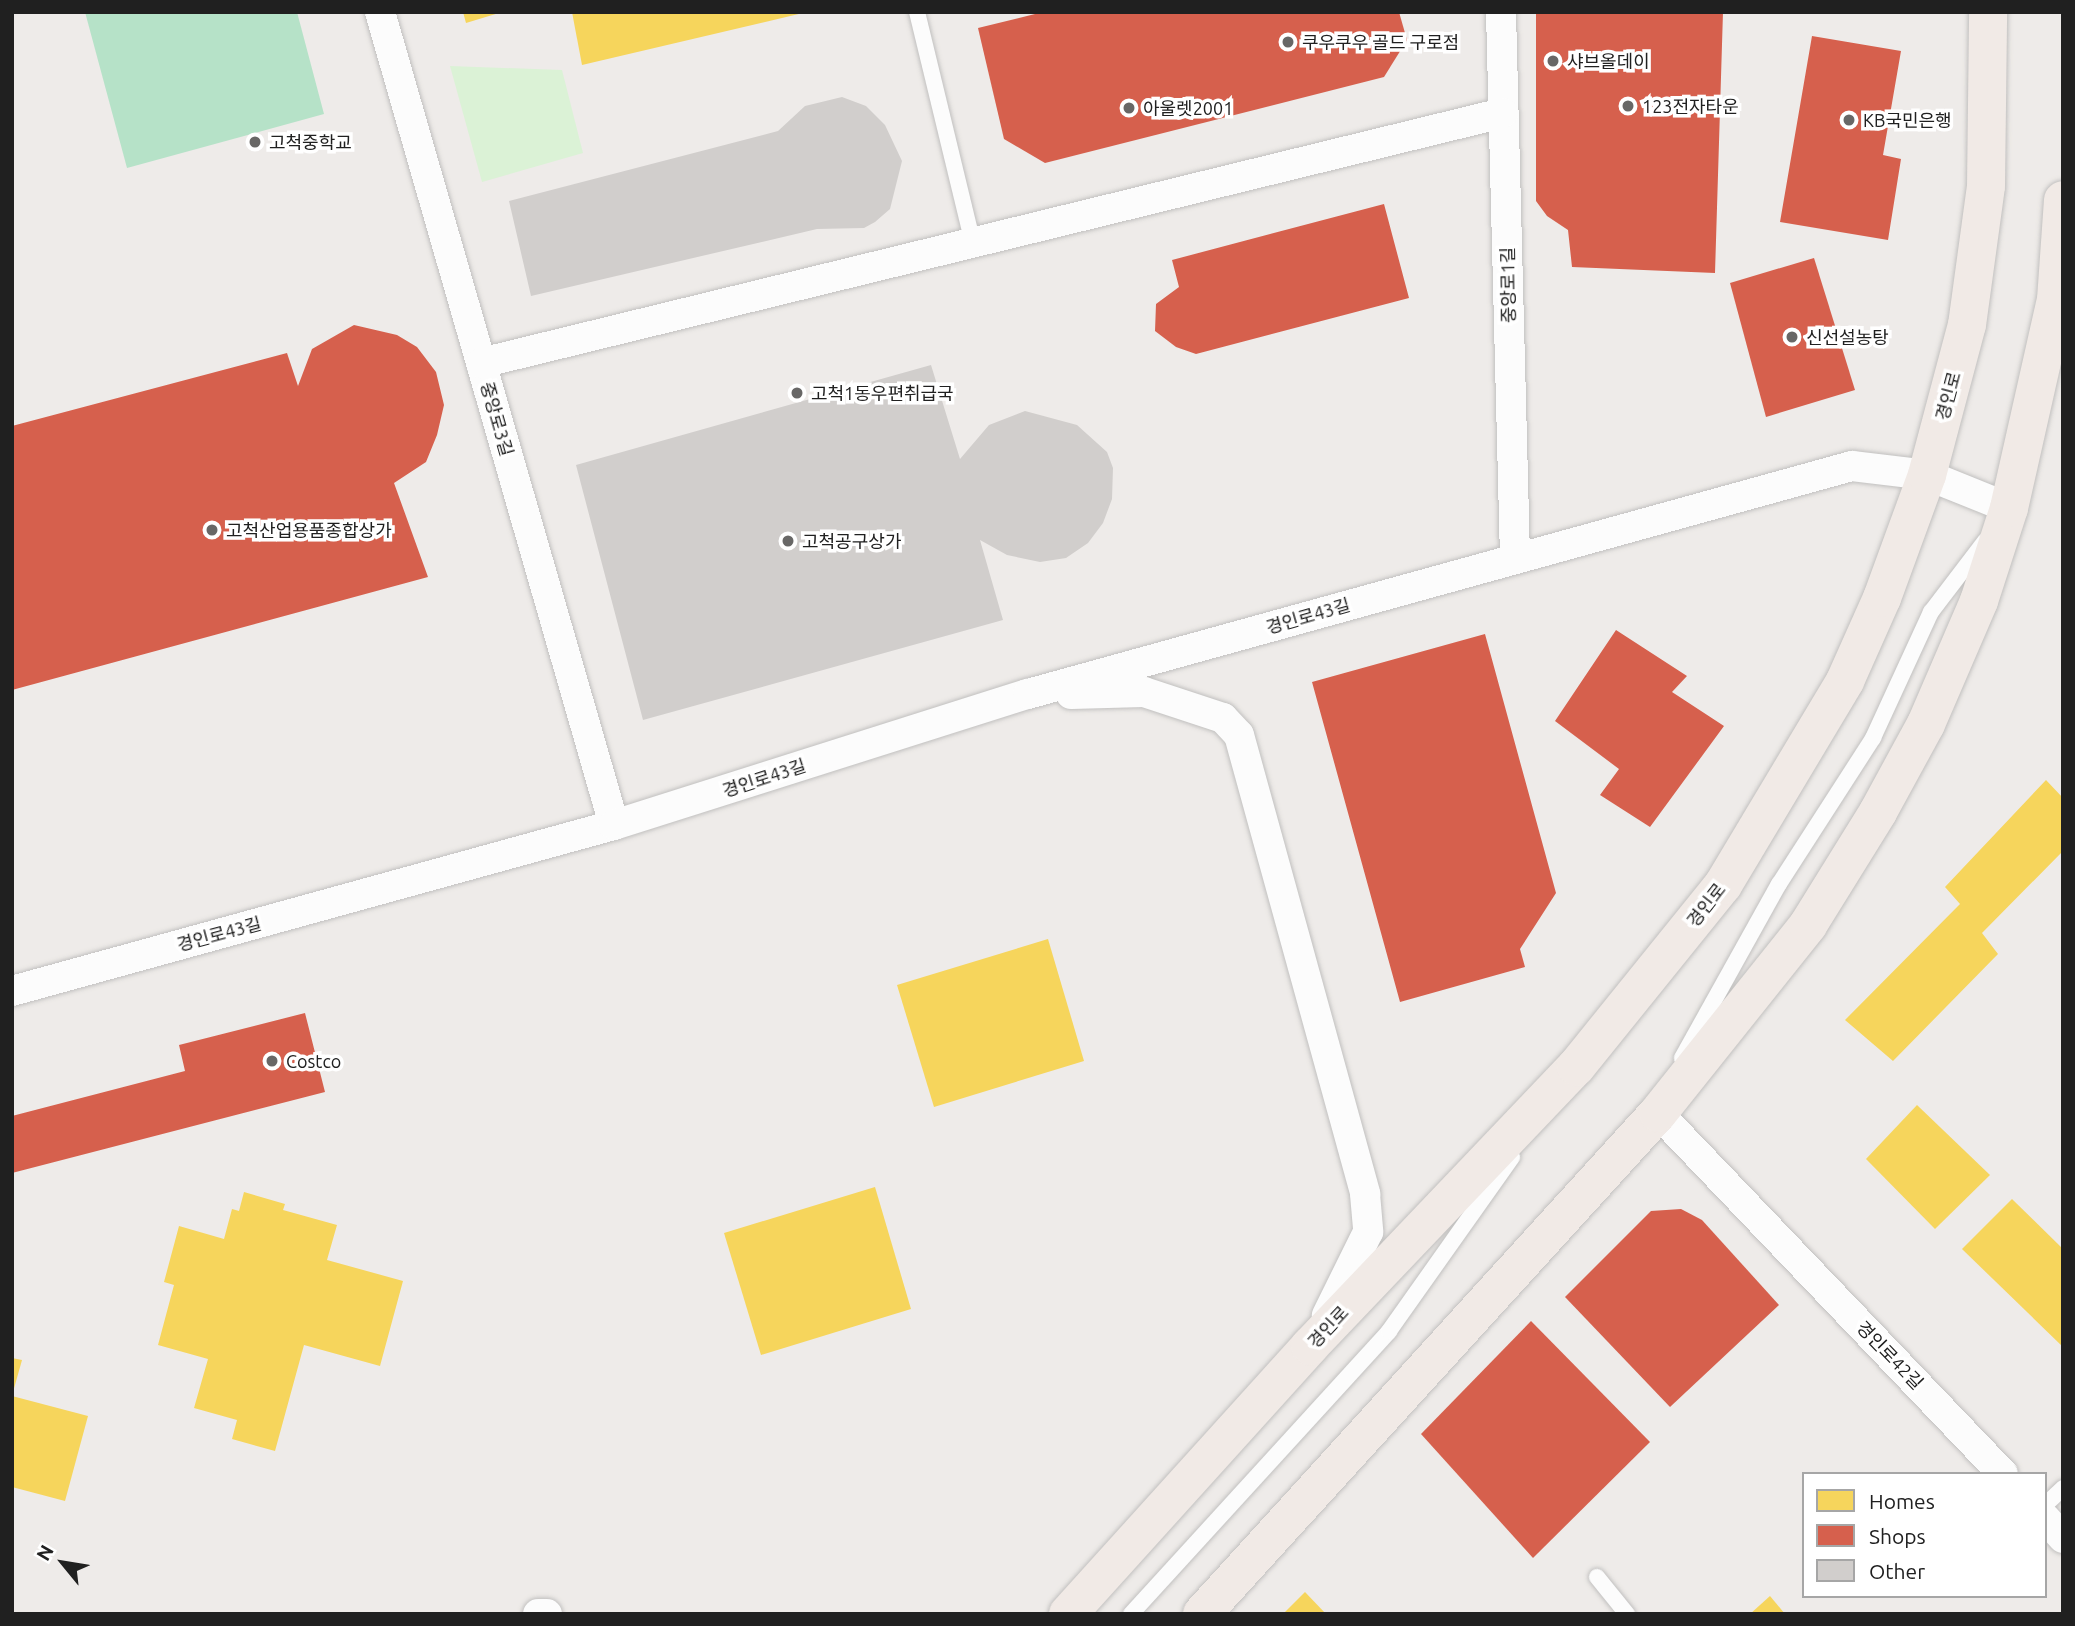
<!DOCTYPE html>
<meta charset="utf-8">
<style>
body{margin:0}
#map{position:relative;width:2075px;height:1626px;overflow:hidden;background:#eeebe9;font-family:Ubuntu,"Noto Sans KR",sans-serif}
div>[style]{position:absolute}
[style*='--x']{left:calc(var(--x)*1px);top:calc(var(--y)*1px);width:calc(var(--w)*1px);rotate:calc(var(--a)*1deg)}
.park>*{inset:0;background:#dbf2d6}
.pitch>*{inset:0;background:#b6e2c8}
.homes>*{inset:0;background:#f6d55c}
.shops>*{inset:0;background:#d6604d}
.building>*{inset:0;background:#d1cecc}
.roads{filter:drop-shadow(0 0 2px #c1c0bf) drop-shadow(0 0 2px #c1c0bf)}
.lane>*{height:16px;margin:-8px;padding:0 8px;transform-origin:8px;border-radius:8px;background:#fcfcfc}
.street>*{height:30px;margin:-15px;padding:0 15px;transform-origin:15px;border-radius:15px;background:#fcfcfc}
.primary>*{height:38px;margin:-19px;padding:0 19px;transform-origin:19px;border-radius:19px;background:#f1eae6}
.dots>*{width:19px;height:19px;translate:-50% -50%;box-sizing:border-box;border:4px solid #fff;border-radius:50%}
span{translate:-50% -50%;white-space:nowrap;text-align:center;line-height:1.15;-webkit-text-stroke:7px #fff;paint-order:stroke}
.poi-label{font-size:18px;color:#202020}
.left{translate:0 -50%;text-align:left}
.street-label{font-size:18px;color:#202020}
.frame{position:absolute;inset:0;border:14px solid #202020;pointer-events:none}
.legend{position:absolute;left:1802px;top:1472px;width:245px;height:126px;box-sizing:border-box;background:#fff;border:2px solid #a6a6a6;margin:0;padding:9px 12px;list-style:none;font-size:21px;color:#202020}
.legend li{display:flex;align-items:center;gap:14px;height:35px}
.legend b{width:35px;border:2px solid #a6a6a6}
.north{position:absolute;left:28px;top:1528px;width:70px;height:70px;-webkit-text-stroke:5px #fff;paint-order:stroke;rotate:300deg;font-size:19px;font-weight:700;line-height:28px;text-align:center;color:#202020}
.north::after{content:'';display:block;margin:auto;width:24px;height:32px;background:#202020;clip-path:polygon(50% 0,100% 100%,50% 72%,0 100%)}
</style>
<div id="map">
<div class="park">
<i style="clip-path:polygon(450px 66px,562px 70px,583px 153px,482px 182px)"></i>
</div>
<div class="pitch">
<i style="clip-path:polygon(85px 12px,297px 12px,324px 114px,127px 168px)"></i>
</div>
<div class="homes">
<i style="clip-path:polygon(463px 12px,499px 12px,499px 13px,466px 23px)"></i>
<i style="clip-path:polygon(572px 12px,803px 12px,803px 13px,582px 65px)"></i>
<i style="clip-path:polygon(2046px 780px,2063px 798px,2063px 851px,1982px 933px,1998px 954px,1893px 1061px,1845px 1020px,1960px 904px,1945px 887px)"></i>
<i style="clip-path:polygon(1048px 939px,1084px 1061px,934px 1107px,897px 985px)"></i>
<i style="clip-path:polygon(1917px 1105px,1990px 1175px,1935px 1229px,1866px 1159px)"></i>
<i style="clip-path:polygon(875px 1187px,911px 1309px,761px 1355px,724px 1233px)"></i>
<i style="clip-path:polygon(244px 1192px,285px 1204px,283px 1210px,337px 1225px,327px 1260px,403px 1281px,380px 1366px,304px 1345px,275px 1451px,232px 1439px,237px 1420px,194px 1408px,208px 1359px,158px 1345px,174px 1285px,164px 1282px,179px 1226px,224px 1239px,232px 1209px,239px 1211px)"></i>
<i style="clip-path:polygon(2012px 1199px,2063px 1249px,2063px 1347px,1962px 1249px)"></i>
<i style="clip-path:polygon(12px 1358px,22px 1360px,13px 1392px,12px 1392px)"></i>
<i style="clip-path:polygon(12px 1396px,88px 1416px,65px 1501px,12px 1487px)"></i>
<i style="clip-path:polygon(1305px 1592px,1326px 1614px,1283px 1614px)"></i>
<i style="clip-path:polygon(1770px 1596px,1785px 1614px,1750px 1614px)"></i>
</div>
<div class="shops">
<i style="clip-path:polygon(1043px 12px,1399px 12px,1407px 40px,1384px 77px,1045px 163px,1004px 139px,978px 28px)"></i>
<i style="clip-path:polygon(1536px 12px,1723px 12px,1715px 273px,1572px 267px,1568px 230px,1547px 216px,1536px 201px)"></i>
<i style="clip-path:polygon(1812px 36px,1901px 51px,1883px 155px,1901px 159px,1888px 240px,1780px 222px)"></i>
<i style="clip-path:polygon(1384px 204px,1409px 298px,1196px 354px,1176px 347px,1155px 331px,1156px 304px,1179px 287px,1172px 260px)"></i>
<i style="clip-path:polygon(1814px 258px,1855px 390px,1766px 417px,1730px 283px)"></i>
<i style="clip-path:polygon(354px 325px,397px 335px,417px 347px,436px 372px,444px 405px,437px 435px,426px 462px,394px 483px,428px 577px,12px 690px,12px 426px,287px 353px,298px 386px,312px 349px)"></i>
<i style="clip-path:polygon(1616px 630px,1687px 676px,1672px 692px,1724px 726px,1650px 827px,1600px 795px,1619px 769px,1555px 721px)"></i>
<i style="clip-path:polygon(1485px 634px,1556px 893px,1520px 949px,1525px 967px,1400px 1002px,1312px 682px)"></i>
<i style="clip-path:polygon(305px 1013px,325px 1092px,12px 1173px,12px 1116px,185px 1071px,179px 1045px)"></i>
<i style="clip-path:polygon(1681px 1209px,1702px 1220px,1779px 1305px,1670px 1407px,1565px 1297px,1651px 1211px)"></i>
<i style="clip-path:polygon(1531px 1321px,1650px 1442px,1533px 1558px,1421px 1434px)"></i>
</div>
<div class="building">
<i style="clip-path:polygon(842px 97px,866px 106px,885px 125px,902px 161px,890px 209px,875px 222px,864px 228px,817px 229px,531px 296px,509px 201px,778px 131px,805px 106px)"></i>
<i style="clip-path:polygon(931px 365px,960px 459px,989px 425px,1025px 411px,1077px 425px,1107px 452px,1113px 468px,1112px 499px,1103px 523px,1088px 543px,1066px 558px,1040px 562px,1007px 555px,980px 540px,1003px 620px,643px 720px,576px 465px)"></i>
</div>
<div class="roads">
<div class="lane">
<i style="--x:917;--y:12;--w:239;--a:76.4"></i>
<i style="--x:1682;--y:1058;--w:199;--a:-60.9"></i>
<i style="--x:1779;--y:884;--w:174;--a:-57.2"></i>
<i style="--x:1873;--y:738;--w:139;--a:-65.3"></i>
<i style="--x:1931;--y:612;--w:89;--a:-52.7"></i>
<i style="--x:2045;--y:1505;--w:25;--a:-43"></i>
<i style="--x:1597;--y:1577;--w:48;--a:51"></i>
<i style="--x:1131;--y:1614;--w:383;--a:-47.6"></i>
<i style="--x:1389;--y:1331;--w:213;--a:-54.7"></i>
</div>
<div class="street">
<i style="--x:380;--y:12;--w:846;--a:73.94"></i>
<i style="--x:1501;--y:12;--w:546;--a:88.53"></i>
<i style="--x:481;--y:363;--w:1052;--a:-13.75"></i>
<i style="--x:1071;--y:694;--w:73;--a:-1.6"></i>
<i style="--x:1144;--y:692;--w:83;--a:18.2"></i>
<i style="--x:1223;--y:718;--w:23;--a:47"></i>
<i style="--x:1239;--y:735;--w:476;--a:74.6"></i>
<i style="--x:1365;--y:1194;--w:38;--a:85"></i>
<i style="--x:1368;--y:1232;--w:93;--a:116.3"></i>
<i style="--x:12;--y:991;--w:624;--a:-15.42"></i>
<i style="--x:614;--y:825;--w:434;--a:-17.6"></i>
<i style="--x:1028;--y:694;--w:855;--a:-15.47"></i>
<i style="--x:1852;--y:466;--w:76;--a:6.8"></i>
<i style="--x:1927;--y:475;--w:88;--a:21.9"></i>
<i style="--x:1658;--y:1113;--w:499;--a:46.3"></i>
<i style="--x:2045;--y:1518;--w:27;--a:48"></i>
<i style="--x:538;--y:1614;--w:9;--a:0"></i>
</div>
<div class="primary">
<i style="--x:1068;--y:1614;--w:361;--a:-47.9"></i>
<i style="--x:1310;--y:1346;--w:385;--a:-46.4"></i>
<i style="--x:1576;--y:1067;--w:234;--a:-51.1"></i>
<i style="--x:1723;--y:885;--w:238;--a:-59.1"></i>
<i style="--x:1845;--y:681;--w:91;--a:-66"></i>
<i style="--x:1882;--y:598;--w:131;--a:-69.9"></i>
<i style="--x:1927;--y:475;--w:155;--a:-75.1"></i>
<i style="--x:1967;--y:325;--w:140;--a:-82.2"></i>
<i style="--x:1986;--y:186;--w:174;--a:-89.3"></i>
<i style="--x:1202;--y:1614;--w:677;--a:-47.69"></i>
<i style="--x:1658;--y:1113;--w:241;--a:-51.4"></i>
<i style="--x:1808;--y:925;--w:133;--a:-58.2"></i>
<i style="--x:1878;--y:812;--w:100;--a:-61.4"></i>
<i style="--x:1926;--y:724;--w:134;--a:-66.7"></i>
<i style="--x:1979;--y:601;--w:98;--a:-72.1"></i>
<i style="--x:2009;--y:508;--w:213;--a:-77.3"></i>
<i style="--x:2056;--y:300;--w:100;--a:-86"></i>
</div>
</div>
<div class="dots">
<i style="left:1288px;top:42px;background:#686766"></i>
<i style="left:1553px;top:61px;background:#686766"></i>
<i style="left:1628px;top:106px;background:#686766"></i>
<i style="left:1129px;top:108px;background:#686766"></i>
<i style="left:1849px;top:120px;background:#686766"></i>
<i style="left:255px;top:142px;background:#686766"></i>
<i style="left:1792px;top:337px;background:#686766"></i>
<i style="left:797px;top:393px;background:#686766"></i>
<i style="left:212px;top:530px;background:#686766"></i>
<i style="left:788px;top:541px;background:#686766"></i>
<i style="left:272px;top:1061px;background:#686766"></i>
</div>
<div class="poi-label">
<span class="left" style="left:1302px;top:42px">쿠우쿠우 골드 구로점</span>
<span class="left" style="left:1567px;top:61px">샤브올데이</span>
<span class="left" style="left:1642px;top:106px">123전자타운</span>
<span class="left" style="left:1143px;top:108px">아울렛2001</span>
<span class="left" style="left:1863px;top:120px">KB국민은행</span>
<span class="left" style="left:269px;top:142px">고척중학교</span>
<span class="left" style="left:1806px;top:337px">신선설농탕</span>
<span class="left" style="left:811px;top:393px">고척1동우편취급국</span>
<span class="left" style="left:226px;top:530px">고척산업용품종합상가</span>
<span class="left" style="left:802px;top:541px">고척공구상가</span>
<span class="left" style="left:286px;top:1061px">Costco</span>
</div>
<div class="street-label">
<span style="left:1508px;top:285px;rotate:-91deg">중앙로1길</span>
<span style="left:1948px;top:396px;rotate:-75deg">경인로</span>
<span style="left:497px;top:419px;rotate:74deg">중앙로3길</span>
<span style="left:1308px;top:616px;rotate:-16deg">경인로43길</span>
<span style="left:764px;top:778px;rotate:-18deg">경인로43길</span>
<span style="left:1706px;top:905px;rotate:-52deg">경인로</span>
<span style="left:219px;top:934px;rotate:-15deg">경인로43길</span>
<span style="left:1328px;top:1327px;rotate:-47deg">경인로</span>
<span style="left:1890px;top:1355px;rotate:46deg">경인로42길</span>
</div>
<div class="frame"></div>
<ul class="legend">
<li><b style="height:19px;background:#f6d55c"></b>Homes</li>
<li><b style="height:19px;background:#d6604d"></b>Shops</li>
<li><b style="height:19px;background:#d1cecc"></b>Other</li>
</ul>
<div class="north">N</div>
</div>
